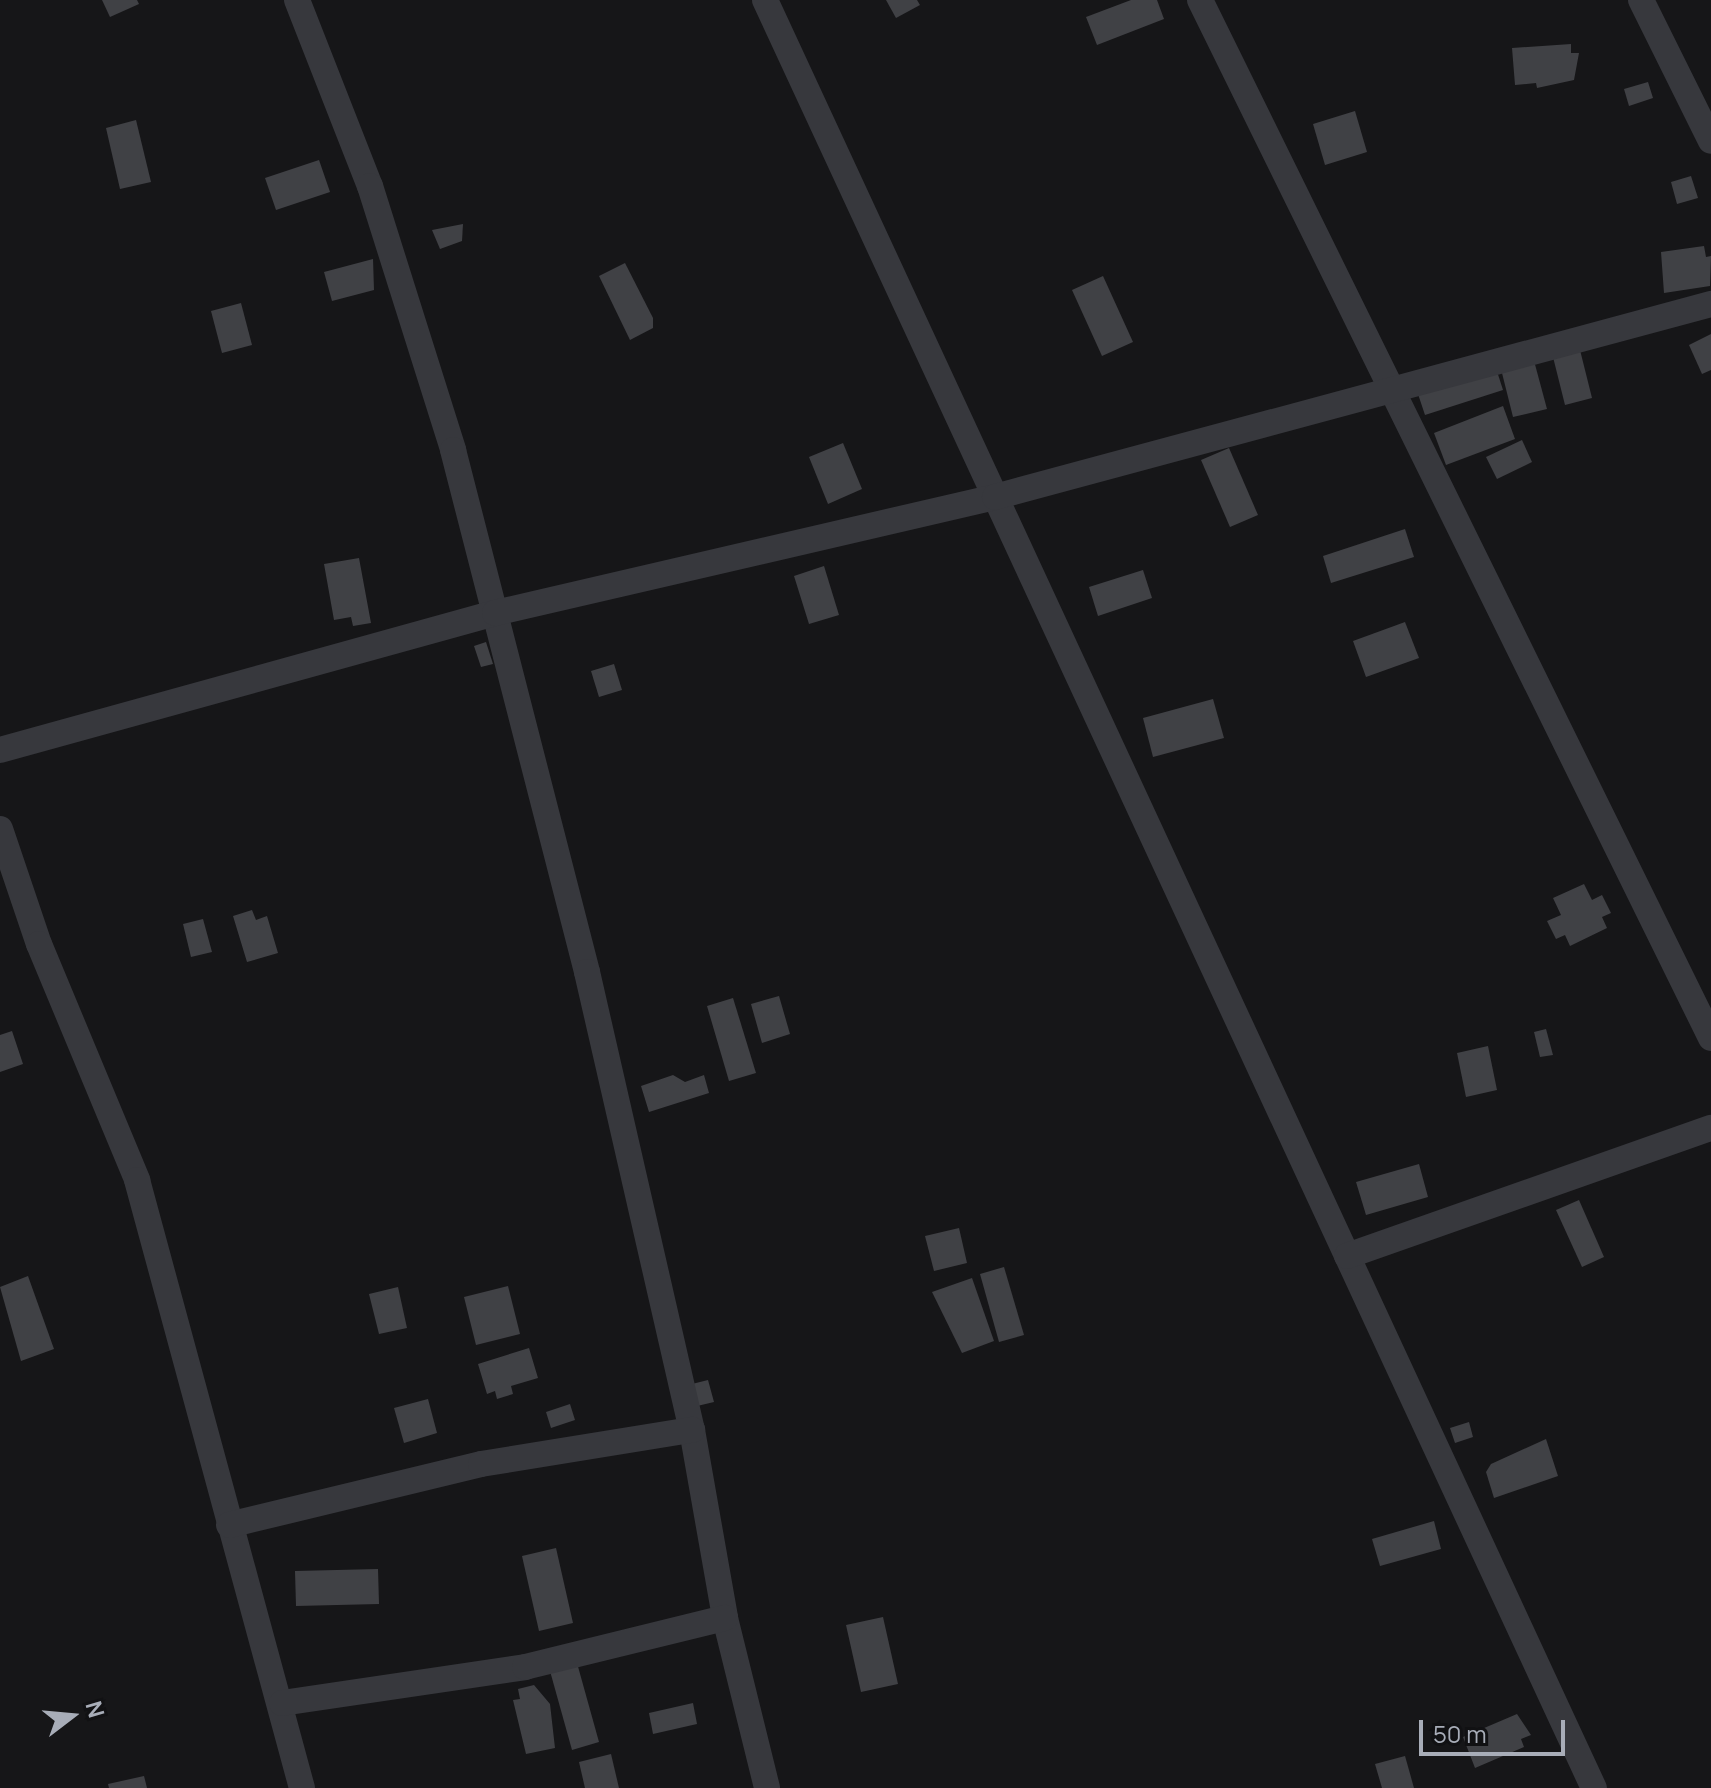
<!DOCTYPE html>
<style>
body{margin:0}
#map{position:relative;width:1711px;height:1788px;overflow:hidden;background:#161618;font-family:Manrope,sans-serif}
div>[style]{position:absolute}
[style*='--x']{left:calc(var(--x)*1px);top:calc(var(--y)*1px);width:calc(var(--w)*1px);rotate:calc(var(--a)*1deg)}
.building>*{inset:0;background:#404145}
.minor>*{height:26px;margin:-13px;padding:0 13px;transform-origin:13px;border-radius:13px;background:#37383d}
span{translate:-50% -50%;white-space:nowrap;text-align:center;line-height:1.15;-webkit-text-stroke:8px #111113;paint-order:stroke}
.north{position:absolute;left:32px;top:1676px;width:80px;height:80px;-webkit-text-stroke:6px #111113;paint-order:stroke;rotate:74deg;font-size:22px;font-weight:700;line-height:32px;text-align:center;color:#a8adb8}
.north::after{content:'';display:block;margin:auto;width:28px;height:36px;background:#a8adb8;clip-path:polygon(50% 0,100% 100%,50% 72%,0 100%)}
.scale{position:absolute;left:1419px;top:1720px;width:146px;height:36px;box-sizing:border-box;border:4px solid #a8adb8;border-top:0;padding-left:10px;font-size:24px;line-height:28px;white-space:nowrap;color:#a8adb8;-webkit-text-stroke:6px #111113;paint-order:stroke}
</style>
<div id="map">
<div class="building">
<i style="clip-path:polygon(102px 0,137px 0,139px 4px,110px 17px)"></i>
<i style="clip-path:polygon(886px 0,917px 0,920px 5px,896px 18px)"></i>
<i style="clip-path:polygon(1131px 0,1157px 0,1164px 19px,1097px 45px,1086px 17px)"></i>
<i style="clip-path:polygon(1571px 44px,1571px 53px,1579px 53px,1574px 80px,1537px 88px,1536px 83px,1515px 85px,1512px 48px)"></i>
<i style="clip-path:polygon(1648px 82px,1653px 98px,1629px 106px,1624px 89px)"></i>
<i style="clip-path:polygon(1355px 111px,1367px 152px,1325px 165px,1313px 124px)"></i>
<i style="clip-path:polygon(136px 120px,151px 182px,120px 189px,106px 128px)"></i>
<i style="clip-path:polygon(319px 160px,330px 192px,276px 210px,265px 178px)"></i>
<i style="clip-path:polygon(1691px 176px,1698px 198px,1677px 204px,1671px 182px)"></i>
<i style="clip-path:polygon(463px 224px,462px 241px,440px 249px,432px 230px)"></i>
<i style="clip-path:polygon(1704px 246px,1706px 257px,1711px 256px,1710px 286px,1664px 293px,1661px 252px)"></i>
<i style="clip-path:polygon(373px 259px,374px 290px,332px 301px,324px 272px)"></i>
<i style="clip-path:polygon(625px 263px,653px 318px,653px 328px,630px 340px,599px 276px)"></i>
<i style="clip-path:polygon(1103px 276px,1133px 342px,1102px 356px,1072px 290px)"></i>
<i style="clip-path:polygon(241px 303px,252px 345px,222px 353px,211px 311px)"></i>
<i style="clip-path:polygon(1711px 334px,1711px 370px,1702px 374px,1689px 345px)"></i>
<i style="clip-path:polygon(1579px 346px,1592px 398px,1565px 405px,1552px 353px)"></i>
<i style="clip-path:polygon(1533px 357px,1547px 409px,1513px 417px,1500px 365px)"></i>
<i style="clip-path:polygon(1495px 365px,1503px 390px,1425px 415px,1417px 391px)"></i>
<i style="clip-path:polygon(1503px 406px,1515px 439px,1446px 465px,1434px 433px)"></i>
<i style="clip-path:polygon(1522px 440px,1532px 462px,1497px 479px,1486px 457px)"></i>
<i style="clip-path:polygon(843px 443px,862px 489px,828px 504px,809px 457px)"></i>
<i style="clip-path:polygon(1229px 448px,1258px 515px,1230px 527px,1201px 460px)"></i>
<i style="clip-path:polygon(1405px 529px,1414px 557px,1331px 583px,1323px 556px)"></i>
<i style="clip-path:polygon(359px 558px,371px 623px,353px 626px,351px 617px,334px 620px,324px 564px)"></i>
<i style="clip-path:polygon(824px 566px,839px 615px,809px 624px,794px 576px)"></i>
<i style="clip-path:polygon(1143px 570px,1152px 598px,1098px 616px,1089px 587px)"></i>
<i style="clip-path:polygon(1405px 622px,1419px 658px,1366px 677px,1353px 641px)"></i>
<i style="clip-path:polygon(486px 642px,493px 664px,481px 667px,474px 646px)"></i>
<i style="clip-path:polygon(614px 664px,622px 690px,599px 697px,591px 671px)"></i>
<i style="clip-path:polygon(1213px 699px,1224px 738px,1153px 757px,1143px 718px)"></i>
<i style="clip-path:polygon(1584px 884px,1592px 900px,1602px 895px,1611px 913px,1602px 917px,1607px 928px,1570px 946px,1565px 935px,1556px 939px,1547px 921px,1561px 915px,1553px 898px)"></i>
<i style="clip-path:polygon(252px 910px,256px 920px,267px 916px,278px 953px,247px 962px,233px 916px)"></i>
<i style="clip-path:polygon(203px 919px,212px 952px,191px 957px,183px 924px)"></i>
<i style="clip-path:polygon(779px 996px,790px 1034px,762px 1043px,751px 1004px)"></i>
<i style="clip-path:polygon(733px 998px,756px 1073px,729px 1081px,707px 1006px)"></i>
<i style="clip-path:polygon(1546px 1029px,1553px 1055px,1540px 1057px,1534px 1032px)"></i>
<i style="clip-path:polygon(12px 1031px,23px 1064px,0 1072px,0 1035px)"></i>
<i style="clip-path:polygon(1488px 1046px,1497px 1090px,1466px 1097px,1457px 1053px)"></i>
<i style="clip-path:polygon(673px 1075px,685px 1082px,704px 1075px,709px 1093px,649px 1112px,641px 1086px)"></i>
<i style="clip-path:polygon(1419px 1164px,1428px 1197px,1366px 1215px,1356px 1182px)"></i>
<i style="clip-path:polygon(1579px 1200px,1604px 1257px,1582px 1267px,1556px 1210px)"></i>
<i style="clip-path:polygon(959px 1228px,967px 1263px,934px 1271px,925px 1236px)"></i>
<i style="clip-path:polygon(1004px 1267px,1024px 1335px,999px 1342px,980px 1274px)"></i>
<i style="clip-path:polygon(28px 1276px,54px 1349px,21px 1361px,0 1287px)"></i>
<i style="clip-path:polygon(972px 1278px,994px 1341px,962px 1353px,932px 1292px)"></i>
<i style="clip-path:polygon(508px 1286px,520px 1334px,476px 1345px,464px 1297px)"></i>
<i style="clip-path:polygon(398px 1287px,407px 1328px,379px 1334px,369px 1294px)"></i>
<i style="clip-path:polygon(529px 1348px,538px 1378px,511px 1386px,513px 1394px,497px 1399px,495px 1391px,487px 1394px,478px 1364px)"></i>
<i style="clip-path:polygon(708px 1380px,714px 1402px,693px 1407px,688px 1385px)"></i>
<i style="clip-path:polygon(428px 1399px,437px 1433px,404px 1443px,394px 1408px)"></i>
<i style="clip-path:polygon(570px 1404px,575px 1420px,551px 1428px,546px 1412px)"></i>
<i style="clip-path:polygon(1469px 1422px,1473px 1437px,1455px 1443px,1450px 1428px)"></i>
<i style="clip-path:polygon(1546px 1439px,1558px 1476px,1494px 1498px,1486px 1472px,1491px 1464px)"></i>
<i style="clip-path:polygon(1434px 1521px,1441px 1549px,1380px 1566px,1372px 1539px)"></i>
<i style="clip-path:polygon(556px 1548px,573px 1623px,539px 1631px,522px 1556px)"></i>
<i style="clip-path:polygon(378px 1569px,379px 1604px,296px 1606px,295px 1571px)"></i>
<i style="clip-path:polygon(883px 1617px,898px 1684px,861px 1692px,846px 1625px)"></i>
<i style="clip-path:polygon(577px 1663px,599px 1742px,572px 1750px,550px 1671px)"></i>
<i style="clip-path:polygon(534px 1685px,550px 1704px,555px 1748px,526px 1754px,513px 1700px,520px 1699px,518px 1689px)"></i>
<i style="clip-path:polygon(693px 1703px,697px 1724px,653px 1734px,649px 1713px)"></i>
<i style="clip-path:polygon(1517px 1714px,1531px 1735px,1521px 1739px,1524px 1747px,1475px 1768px,1463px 1737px)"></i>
<i style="clip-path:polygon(611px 1754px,619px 1788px,585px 1788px,579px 1762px)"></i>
<i style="clip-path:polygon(1405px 1756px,1414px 1788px,1382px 1788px,1375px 1764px)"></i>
<i style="clip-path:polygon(144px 1776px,147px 1788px,109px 1788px,108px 1784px)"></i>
</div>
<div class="minor">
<i style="--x:297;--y:0;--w:200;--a:68.6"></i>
<i style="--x:370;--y:186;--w:277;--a:72.5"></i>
<i style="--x:453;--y:450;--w:539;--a:75.6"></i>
<i style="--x:587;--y:972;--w:470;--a:77.1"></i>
<i style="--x:692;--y:1430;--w:191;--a:80"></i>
<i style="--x:725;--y:1618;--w:175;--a:76.1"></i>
<i style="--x:765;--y:0;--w:1971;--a:65.13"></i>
<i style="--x:1200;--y:0;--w:1157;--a:63.79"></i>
<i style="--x:1641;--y:0;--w:157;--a:63.6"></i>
<i style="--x:0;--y:750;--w:514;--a:-15.47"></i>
<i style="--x:495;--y:613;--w:513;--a:-13.06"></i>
<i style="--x:995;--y:497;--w:742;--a:-15.09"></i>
<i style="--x:0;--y:829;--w:121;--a:71.3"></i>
<i style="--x:39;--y:944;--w:256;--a:67.4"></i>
<i style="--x:137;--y:1180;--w:630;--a:74.82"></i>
<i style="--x:1347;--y:1256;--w:386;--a:-19.4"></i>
<i style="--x:229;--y:1525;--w:259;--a:-13.6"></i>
<i style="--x:481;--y:1464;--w:214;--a:-9.2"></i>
<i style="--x:282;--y:1703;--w:246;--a:-8.4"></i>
<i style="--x:525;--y:1667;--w:206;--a:-13.8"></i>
</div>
<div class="north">N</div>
<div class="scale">50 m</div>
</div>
